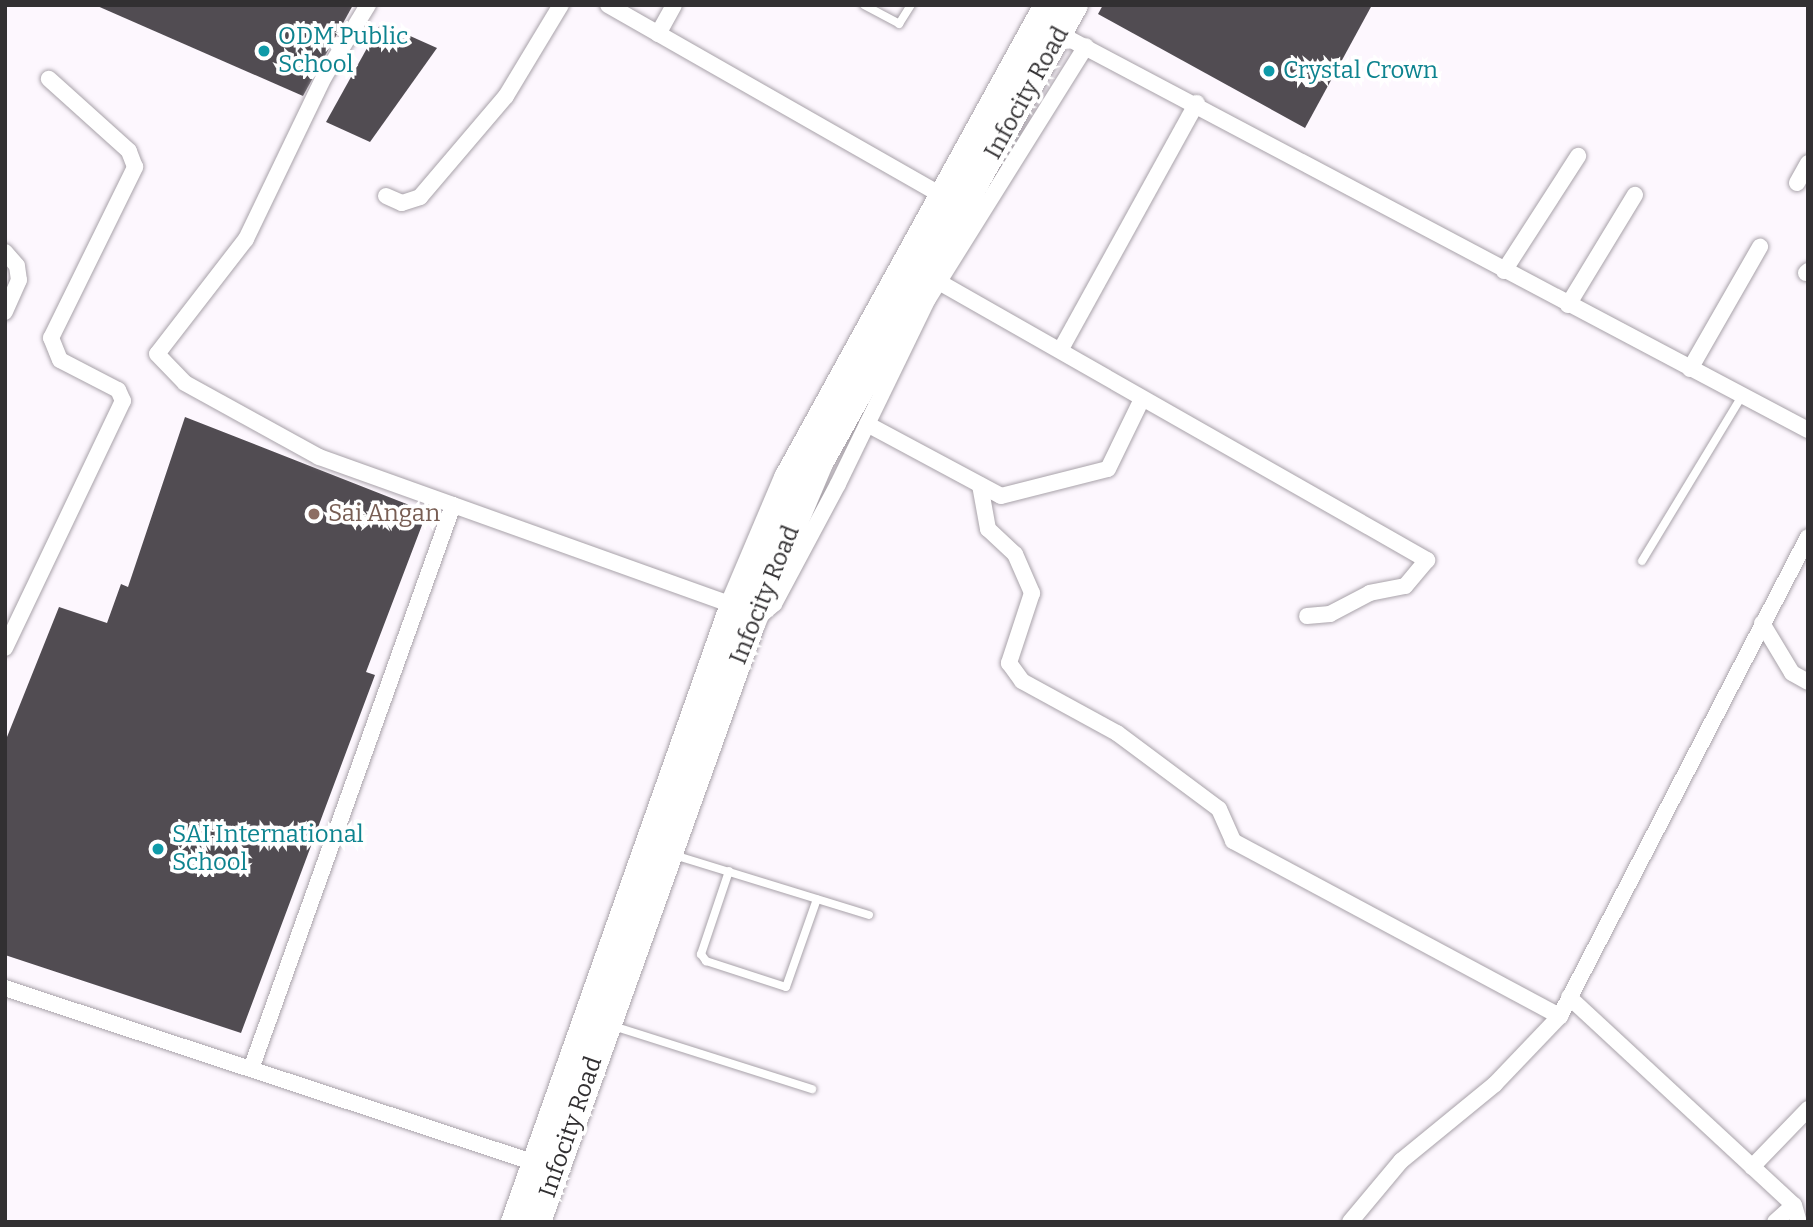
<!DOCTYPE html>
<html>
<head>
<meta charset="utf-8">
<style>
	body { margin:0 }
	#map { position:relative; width:1813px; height:1227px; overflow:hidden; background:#fdf7fe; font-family:Bitter,serif }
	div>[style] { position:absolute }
	.building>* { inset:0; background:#514c52 }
	.roads { filter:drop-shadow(0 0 2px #a8a2a9) drop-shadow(0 0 2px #a8a2a9) }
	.lane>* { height:8px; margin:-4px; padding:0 4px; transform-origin:4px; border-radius:4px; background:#fff }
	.street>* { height:16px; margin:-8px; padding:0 8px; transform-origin:8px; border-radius:8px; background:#fff }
	.primary>* { height:26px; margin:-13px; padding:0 13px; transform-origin:13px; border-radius:13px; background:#fff }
	.dots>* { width:19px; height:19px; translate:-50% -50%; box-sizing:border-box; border:4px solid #fff; border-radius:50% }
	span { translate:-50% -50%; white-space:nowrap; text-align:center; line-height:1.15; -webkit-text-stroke:7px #fff; paint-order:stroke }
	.culture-label { font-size:24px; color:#0d838f }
	.left { translate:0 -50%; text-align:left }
	.street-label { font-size:24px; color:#323032 }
	.education-label { font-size:24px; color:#785e54 }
	.frame { position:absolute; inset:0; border:7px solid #323032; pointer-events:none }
</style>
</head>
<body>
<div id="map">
	<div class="building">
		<i style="clip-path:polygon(95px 5px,353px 5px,303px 96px)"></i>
		<i style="clip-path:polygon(1103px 5px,1372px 5px,1305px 128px,1098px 14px)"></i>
		<i style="clip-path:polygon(381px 23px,437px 48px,370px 142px,326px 122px)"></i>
		<i style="clip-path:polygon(185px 417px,427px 512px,366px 672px,375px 675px,241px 1033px,5px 955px,5px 742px,59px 607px,107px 623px,121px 584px,128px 587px)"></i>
	</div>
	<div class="roads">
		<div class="lane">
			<i style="left:864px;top:5px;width:40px;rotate:28deg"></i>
			<i style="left:899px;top:24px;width:22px;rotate:-58deg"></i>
			<i style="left:1642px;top:561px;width:193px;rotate:-58.8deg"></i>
			<i style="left:674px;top:855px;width:204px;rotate:17.1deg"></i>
			<i style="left:729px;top:871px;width:88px;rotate:108.6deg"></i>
			<i style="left:701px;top:954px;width:9px;rotate:54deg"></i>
			<i style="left:706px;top:961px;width:84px;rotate:18deg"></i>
			<i style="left:786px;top:987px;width:93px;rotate:-70.6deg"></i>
			<i style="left:613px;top:1026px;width:209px;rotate:17.6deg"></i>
		</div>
		<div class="street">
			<i style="left:368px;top:5px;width:84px;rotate:121.4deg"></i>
			<i style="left:324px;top:77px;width:180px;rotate:115.7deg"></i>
			<i style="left:246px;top:239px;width:145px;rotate:127.7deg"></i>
			<i style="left:157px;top:354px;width:40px;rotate:46deg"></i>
			<i style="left:185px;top:383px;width:153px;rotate:28.9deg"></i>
			<i style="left:319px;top:457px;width:440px;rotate:19.7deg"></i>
			<i style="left:608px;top:5px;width:388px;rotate:29.7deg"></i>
			<i style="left:658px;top:34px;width:33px;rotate:-61deg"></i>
			<i style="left:1060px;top:34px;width:846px;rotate:27.9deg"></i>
			<i style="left:1797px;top:183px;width:23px;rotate:-61deg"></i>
			<i style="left:386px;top:196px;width:17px;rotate:24deg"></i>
			<i style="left:402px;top:203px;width:19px;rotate:-18deg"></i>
			<i style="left:420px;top:197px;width:133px;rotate:-49.6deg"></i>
			<i style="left:506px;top:96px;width:106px;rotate:-58.9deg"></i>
			<i style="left:5px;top:252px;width:18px;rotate:49deg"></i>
			<i style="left:17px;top:266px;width:14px;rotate:82deg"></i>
			<i style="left:19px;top:280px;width:35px;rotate:114deg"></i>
			<i style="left:1504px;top:271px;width:137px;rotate:-57.2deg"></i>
			<i style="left:1806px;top:273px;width:3px;rotate:-45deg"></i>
			<i style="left:939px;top:282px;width:562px;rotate:29.67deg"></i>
			<i style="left:1427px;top:560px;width:34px;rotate:130deg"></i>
			<i style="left:1405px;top:586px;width:36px;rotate:169deg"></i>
			<i style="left:1370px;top:593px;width:45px;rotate:152.3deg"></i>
			<i style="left:1330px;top:614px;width:23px;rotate:175deg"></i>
			<i style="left:1568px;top:305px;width:129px;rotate:-58.7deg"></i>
			<i style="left:1061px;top:349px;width:281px;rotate:-61.1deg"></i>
			<i style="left:1690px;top:369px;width:141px;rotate:-60.2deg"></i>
			<i style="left:867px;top:424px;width:152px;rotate:28.2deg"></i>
			<i style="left:1001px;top:496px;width:110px;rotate:-14.2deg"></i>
			<i style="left:1108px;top:469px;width:78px;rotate:-64.1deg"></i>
			<i style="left:980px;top:485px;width:45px;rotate:79.7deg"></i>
			<i style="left:988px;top:529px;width:37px;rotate:43deg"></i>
			<i style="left:1015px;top:554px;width:43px;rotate:66.4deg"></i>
			<i style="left:1032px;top:593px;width:74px;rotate:108.2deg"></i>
			<i style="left:1009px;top:663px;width:22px;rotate:54deg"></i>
			<i style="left:1022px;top:681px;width:108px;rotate:28.7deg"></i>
			<i style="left:1117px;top:733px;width:127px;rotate:36.7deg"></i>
			<i style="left:1219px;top:809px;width:35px;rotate:66deg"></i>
			<i style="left:1233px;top:841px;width:371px;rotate:28.2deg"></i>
			<i style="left:762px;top:614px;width:16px;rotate:-40deg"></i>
			<i style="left:774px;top:604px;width:136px;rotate:-61.9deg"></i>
			<i style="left:838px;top:484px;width:206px;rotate:-64.1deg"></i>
			<i style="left:928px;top:299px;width:298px;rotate:-58deg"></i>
			<i style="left:1762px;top:623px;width:58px;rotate:59deg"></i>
			<i style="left:1792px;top:673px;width:18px;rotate:29deg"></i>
			<i style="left:5px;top:648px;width:274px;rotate:-64.5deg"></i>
			<i style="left:123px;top:401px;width:12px;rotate:-114deg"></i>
			<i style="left:118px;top:390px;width:65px;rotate:-152.7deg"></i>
			<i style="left:60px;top:360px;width:24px;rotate:-112deg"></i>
			<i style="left:51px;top:338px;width:191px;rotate:-63.8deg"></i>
			<i style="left:135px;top:167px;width:17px;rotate:-111deg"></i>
			<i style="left:129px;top:151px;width:108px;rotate:-138deg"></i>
			<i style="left:5px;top:988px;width:558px;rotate:18.27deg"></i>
			<i style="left:1569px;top:997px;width:306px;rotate:42.8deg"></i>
			<i style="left:1794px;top:1205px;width:18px;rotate:74deg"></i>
			<i style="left:251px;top:1069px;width:599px;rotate:-70.29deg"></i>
			<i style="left:1752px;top:1167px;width:81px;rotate:-46deg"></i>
			<i style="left:1350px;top:1222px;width:80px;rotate:-50.1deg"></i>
			<i style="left:1401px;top:1161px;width:122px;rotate:-39.3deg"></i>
			<i style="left:1495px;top:1084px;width:94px;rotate:-46.3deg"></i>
			<i style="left:1560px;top:1016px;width:539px;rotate:-62.63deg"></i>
			<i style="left:1775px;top:1222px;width:25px;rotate:-42deg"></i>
		</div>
		<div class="primary">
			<i style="left:514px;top:1222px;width:655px;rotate:-70.46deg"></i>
			<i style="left:733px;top:605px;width:138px;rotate:-67deg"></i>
			<i style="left:787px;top:478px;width:540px;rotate:-61.2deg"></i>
			<i style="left:538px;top:1222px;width:635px;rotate:-70.31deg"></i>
			<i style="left:752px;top:624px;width:175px;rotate:-67.1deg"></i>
			<i style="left:820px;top:463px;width:524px;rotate:-60.89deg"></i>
		</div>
	</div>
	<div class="dots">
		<i style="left:264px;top:51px;background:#0f9aa8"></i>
		<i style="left:1269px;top:71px;background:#0f9aa8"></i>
		<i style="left:314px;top:514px;background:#8d6e63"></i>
		<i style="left:158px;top:849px;background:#0f9aa8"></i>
	</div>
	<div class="culture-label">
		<span class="left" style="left:278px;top:51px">ODM Public<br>School</span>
		<span class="left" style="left:1283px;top:71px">Crystal Crown</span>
		<span class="left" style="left:172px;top:849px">SAI International<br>School</span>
	</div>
	<div class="street-label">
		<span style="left:1027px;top:93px;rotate:-61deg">Infocity Road</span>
		<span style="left:765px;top:595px;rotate:-68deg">Infocity Road</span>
		<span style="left:571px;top:1127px;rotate:-71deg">Infocity Road</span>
	</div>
	<div class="education-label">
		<span class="left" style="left:328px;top:514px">Sai Angan</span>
	</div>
	<div class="frame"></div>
</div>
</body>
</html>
